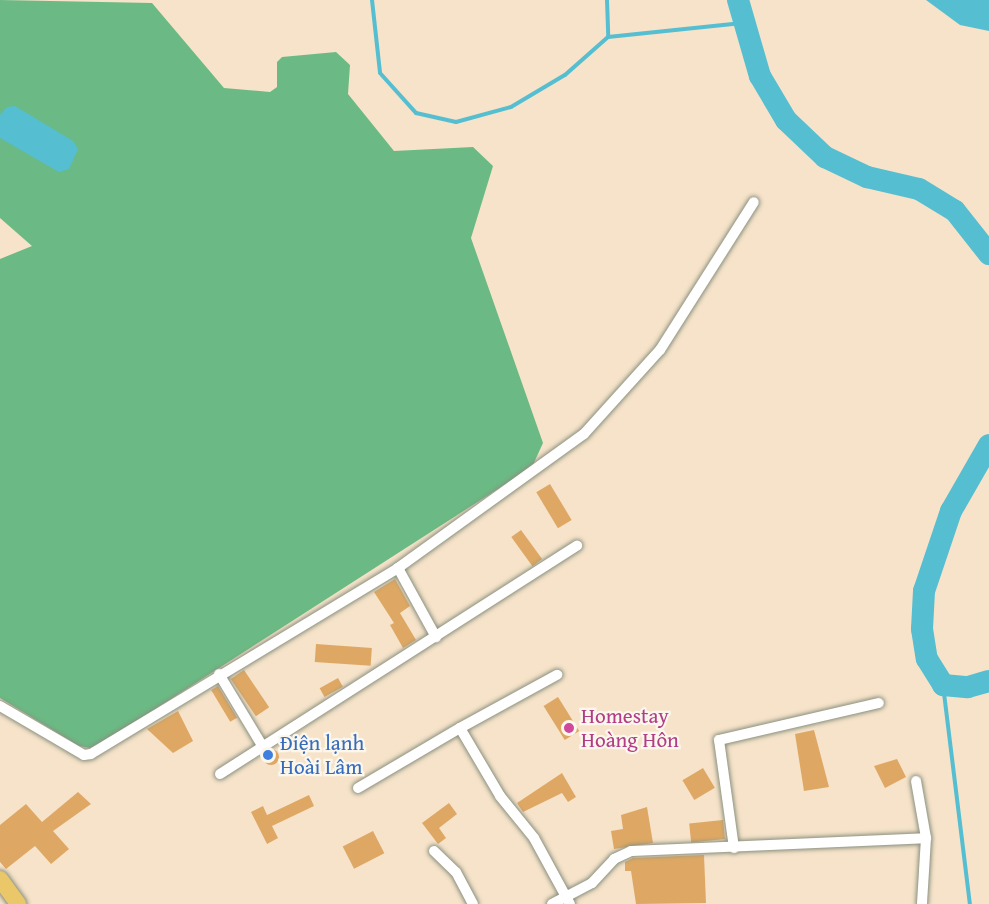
<!DOCTYPE html>
<html>
<head>
<meta charset="utf-8">
<style>
	body { margin:0 }
	#map { position:relative; width:989px; height:904px; overflow:hidden; background:#f6e3ca; font-family:"Gentium Book Plus",serif }
	div>[style] { position:absolute }
	.forest>* { inset:0; background:#6bba85 }
	.water>* { inset:0; background:#55bed1 }
	.stream>* { height:4px; margin:-2px; padding:0 2px; transform-origin:2px; border-radius:2px; background:#55bed1 }
	.river>* { height:22px; margin:-11px; padding:0 11px; transform-origin:11px; border-radius:11px; background:#55bed1 }
	.building>* { inset:0; background:#dea864; transform-origin:0 0 }
	.round { border-radius:50% }
	.roads { filter:drop-shadow(0 0 2px #8a907f) drop-shadow(0 0 2px #8a907f) }
	.minor>* { height:10px; margin:-5px; padding:0 5px; transform-origin:5px; border-radius:5px; background:#fff }
	.primary>* { height:16px; margin:-8px; padding:0 8px; transform-origin:8px; border-radius:8px; background:#eac769 }
	.dots>* { width:16px; height:16px; translate:-50% -50%; box-sizing:border-box; border:3px solid #fbf7ec; border-radius:50% }
	span { translate:-50% -50%; white-space:nowrap; text-align:center; line-height:1.15; -webkit-text-stroke:4.5px #fbf7ec; paint-order:stroke }
	.hotel-label { font-size:21px; color:#b23c85 }
	.left { translate:0 -50%; text-align:left }
	.shop-label { font-size:21px; color:#366cbe }
</style>
</head>
<body>
<div id="map">
	<div class="forest">
		<i style="clip-path:polygon(0 0,152px 3px,224px 88px,270px 92px,277px 87px,277px 62px,282px 57px,336px 52px,350px 65px,348px 94px,394px 151px,473px 147px,493px 166px,471px 238px,543px 443px,532px 467px,104px 742px,90px 748px,79px 746px,0 698px,0 259px,32px 246px,0 218px)"></i>
	</div>
	<div class="water">
		<i style="clip-path:polygon(926px 0,989px 0,989px 31px,960px 25px)"></i>
		<i style="clip-path:polygon(15px 106px,73px 141px,78px 149px,69px 169px,59px 172px,0 138px,0 115px,7px 107px)"></i>
	</div>
	<div class="stream">
		<i style="left:372px;top:0;width:73px;rotate:83.7deg"></i>
		<i style="left:380px;top:73px;width:54px;rotate:48deg"></i>
		<i style="left:416px;top:113px;width:41px;rotate:12.7deg"></i>
		<i style="left:456px;top:122px;width:57px;rotate:-15.3deg"></i>
		<i style="left:511px;top:107px;width:63px;rotate:-30.7deg"></i>
		<i style="left:565px;top:75px;width:57px;rotate:-41.5deg"></i>
		<i style="left:608px;top:37px;width:135px;rotate:-6deg"></i>
		<i style="left:607px;top:0;width:37px;rotate:88deg"></i>
		<i style="left:943px;top:685px;width:221px;rotate:83deg"></i>
	</div>
	<div class="river">
		<i style="left:738px;top:0;width:79px;rotate:73.9deg"></i>
		<i style="left:760px;top:76px;width:51px;rotate:59.4deg"></i>
		<i style="left:786px;top:120px;width:54px;rotate:43.5deg"></i>
		<i style="left:825px;top:157px;width:47px;rotate:25.5deg"></i>
		<i style="left:867px;top:177px;width:53px;rotate:13deg"></i>
		<i style="left:919px;top:189px;width:42px;rotate:31.4deg"></i>
		<i style="left:955px;top:211px;width:55px;rotate:51.7deg"></i>
		<i style="left:989px;top:445px;width:76px;rotate:119.9deg"></i>
		<i style="left:951px;top:511px;width:84px;rotate:108.6deg"></i>
		<i style="left:924px;top:591px;width:38px;rotate:93deg"></i>
		<i style="left:922px;top:629px;width:30px;rotate:81deg"></i>
		<i style="left:927px;top:659px;width:31px;rotate:58deg"></i>
		<i style="left:943px;top:685px;width:25px;rotate:5deg"></i>
		<i style="left:968px;top:687px;width:22px;rotate:-16deg"></i>
	</div>
	<div class="building">
		<i style="left:550px;top:484px;width:42px;height:16px;rotate:59deg"></i>
		<i style="left:521px;top:530px;width:36px;height:12px;rotate:54deg"></i>
		<i style="clip-path:polygon(395px 579px,410px 606px,400px 613px,416px 640px,403px 648px,390px 625px,394px 623px,374px 592px)"></i>
		<i style="left:316px;top:644px;width:56px;height:18px;rotate:4deg"></i>
		<i style="left:244px;top:670px;width:45px;height:16px;rotate:56deg"></i>
		<i style="left:338px;top:678px;width:10px;height:21px;rotate:61deg"></i>
		<i style="left:218px;top:686px;width:37px;height:8px;rotate:59deg"></i>
		<i style="left:558px;top:697px;width:40px;height:17px;rotate:58deg"></i>
		<i style="clip-path:polygon(178px 711px,193px 741px,173px 753px,147px 729px)"></i>
		<i style="clip-path:polygon(814px 730px,829px 787px,804px 791px,795px 734px)"></i>
		<i class="round" style="left:263px;top:749px;width:16px;height:16px"></i>
		<i style="clip-path:polygon(897px 759px,906px 777px,885px 788px,874px 766px)"></i>
		<i style="left:703px;top:768px;width:23px;height:24px;rotate:59deg"></i>
		<i style="clip-path:polygon(562px 773px,576px 797px,568px 802px,562px 793px,523px 812px,517px 803px)"></i>
		<i style="clip-path:polygon(78px 792px,91px 804px,53px 831px,69px 849px,51px 864px,35px 846px,6px 869px,0 862px,0 825px,26px 804px,42px 822px)"></i>
		<i style="clip-path:polygon(309px 795px,314px 806px,272px 826px,278px 838px,267px 844px,251px 812px,263px 806px,267px 815px)"></i>
		<i style="clip-path:polygon(449px 803px,457px 814px,439px 828px,446px 838px,438px 844px,422px 823px)"></i>
		<i style="clip-path:polygon(647px 807px,653px 843px,614px 849px,611px 831px,623px 829px,621px 815px)"></i>
		<i style="left:723px;top:820px;width:19px;height:34px;rotate:84deg"></i>
		<i style="left:373px;top:831px;width:25px;height:34px;rotate:63deg"></i>
		<i style="clip-path:polygon(704px 855px,706px 903px,636px 904px,631px 871px,625px 871px,625px 862px,633px 858px)"></i>
	</div>
	<div class="roads">
		<div class="minor">
			<i style="left:398px;top:568px;width:79px;rotate:61.2deg"></i>
			<i style="left:219px;top:674px;width:85px;rotate:58.9deg"></i>
			<i style="left:0;top:706px;width:97px;rotate:30.3deg"></i>
			<i style="left:84px;top:755px;width:7px;rotate:-8deg"></i>
			<i style="left:91px;top:754px;width:359px;rotate:-31.2deg"></i>
			<i style="left:398px;top:568px;width:229px;rotate:-35.8deg"></i>
			<i style="left:584px;top:434px;width:113px;rotate:-47.9deg"></i>
			<i style="left:660px;top:350px;width:175px;rotate:-57.6deg"></i>
			<i style="left:460px;top:728px;width:111px;rotate:-28.7deg"></i>
			<i style="left:220px;top:774px;width:424px;rotate:-32.6deg"></i>
			<i style="left:916px;top:781px;width:58px;rotate:80deg"></i>
			<i style="left:358px;top:788px;width:118px;rotate:-30.5deg"></i>
			<i style="left:460px;top:728px;width:79px;rotate:59.5deg"></i>
			<i style="left:500px;top:796px;width:54px;rotate:51deg"></i>
			<i style="left:534px;top:838px;width:75px;rotate:61.4deg"></i>
			<i style="left:734px;top:848px;width:109px;rotate:-97.9deg"></i>
			<i style="left:719px;top:740px;width:164px;rotate:-13deg"></i>
			<i style="left:434px;top:851px;width:30px;rotate:44deg"></i>
			<i style="left:456px;top:872px;width:36px;rotate:62deg"></i>
			<i style="left:552px;top:904px;width:45px;rotate:-27.7deg"></i>
			<i style="left:592px;top:883px;width:33px;rotate:-47deg"></i>
			<i style="left:614px;top:859px;width:19px;rotate:-25deg"></i>
			<i style="left:631px;top:851px;width:295px;rotate:-2.5deg"></i>
			<i style="left:926px;top:838px;width:66px;rotate:93.5deg"></i>
		</div>
		<div class="primary">
			<i style="left:0;top:879px;width:31px;rotate:54deg"></i>
		</div>
	</div>
	<div class="dots">
		<i style="left:569px;top:728px;background:#d1479c"></i>
		<i style="left:268px;top:755px;background:#3f7fe0"></i>
	</div>
	<div class="hotel-label">
		<span class="left" style="left:581px;top:728px">Homestay<br>Hoàng Hôn</span>
	</div>
	<div class="shop-label">
		<span class="left" style="left:280px;top:755px">Điện lạnh<br>Hoài Lâm</span>
	</div>
</div>
</body>
</html>
